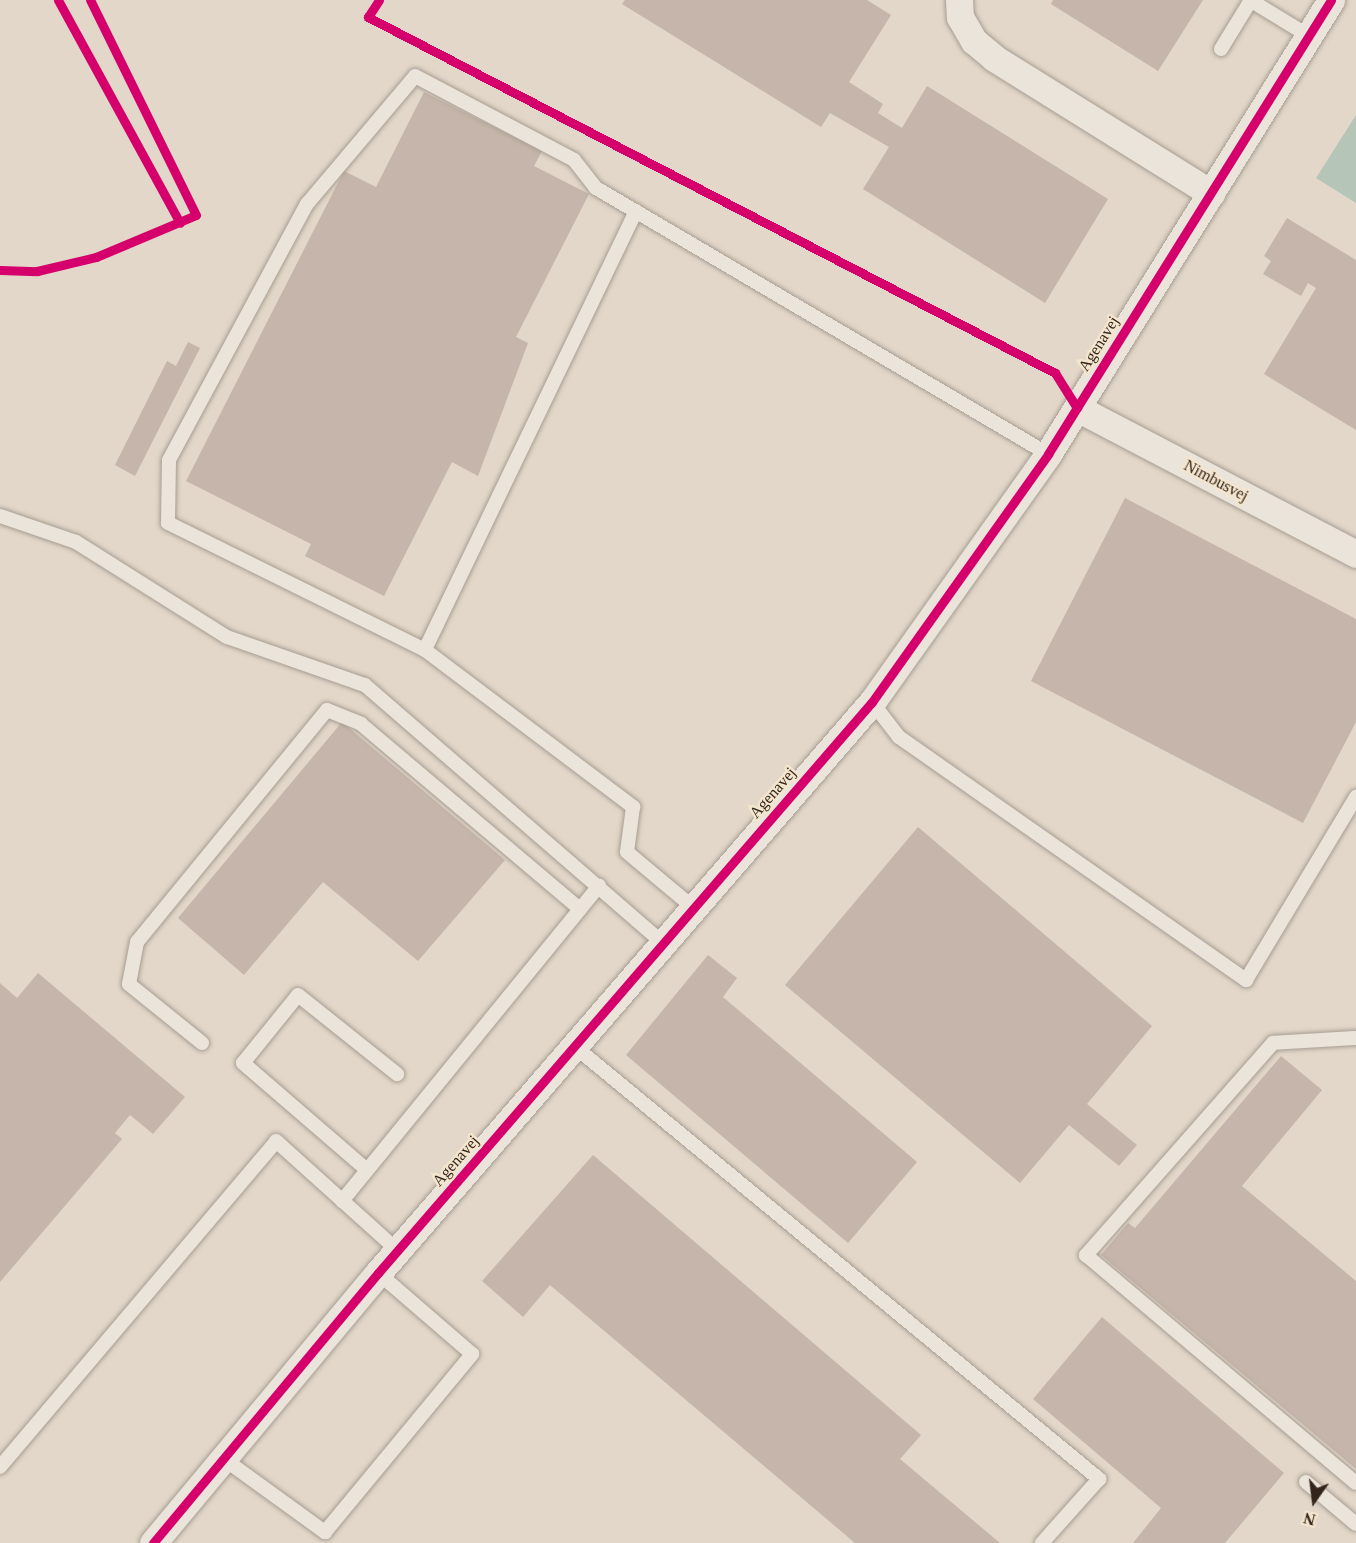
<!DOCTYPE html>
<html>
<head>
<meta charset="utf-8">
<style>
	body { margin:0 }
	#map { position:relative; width:1356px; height:1543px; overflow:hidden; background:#e2d7c8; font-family:"Times New Roman",serif }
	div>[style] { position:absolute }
	.water>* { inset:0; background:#b5c6b9 }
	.building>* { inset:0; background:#c5b5aa }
	.roads { filter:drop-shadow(0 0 2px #a79d92) drop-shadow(0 0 2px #a79d92) }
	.lane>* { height:14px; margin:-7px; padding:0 7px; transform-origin:7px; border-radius:7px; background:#eae4db }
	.street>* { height:27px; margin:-13.5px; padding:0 13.5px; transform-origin:13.5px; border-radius:13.5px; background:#eae4db }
	.cycleway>* { height:9px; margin:-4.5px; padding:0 4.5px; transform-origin:4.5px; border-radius:4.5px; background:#d6006c }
	span { translate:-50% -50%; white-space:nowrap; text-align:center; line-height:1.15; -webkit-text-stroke:5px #f4e5ce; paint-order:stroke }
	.street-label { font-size:16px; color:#34251c }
	.north { position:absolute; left:1284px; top:1471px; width:60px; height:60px; -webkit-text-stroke:4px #f4e5ce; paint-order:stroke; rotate:194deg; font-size:16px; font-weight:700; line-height:24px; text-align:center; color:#34251c }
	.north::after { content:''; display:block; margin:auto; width:21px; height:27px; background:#34251c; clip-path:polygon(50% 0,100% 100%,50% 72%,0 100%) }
</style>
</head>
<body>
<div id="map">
	<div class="water">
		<i style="clip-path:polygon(1356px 115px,1356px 203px,1316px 178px)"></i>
	</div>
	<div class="building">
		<i style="clip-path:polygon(625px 0,867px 0,891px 15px,849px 82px,883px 104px,878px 113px,902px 128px,927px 86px,1108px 199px,1045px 303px,863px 189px,889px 147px,830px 113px,821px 127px,622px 4px)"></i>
		<i style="clip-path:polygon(1053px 0,1203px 0,1158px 71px,1051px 4px)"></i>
		<i style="clip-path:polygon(424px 92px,542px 151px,534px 166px,589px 194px,516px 337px,528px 343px,478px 476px,452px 462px,384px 596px,305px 556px,311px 544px,186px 481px,344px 171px,376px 187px)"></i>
		<i style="clip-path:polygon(1287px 218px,1356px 260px,1356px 430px,1264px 374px,1316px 288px,1308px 283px,1301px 296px,1263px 274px,1271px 261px,1264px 256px)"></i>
		<i style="clip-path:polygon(188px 342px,200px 348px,135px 476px,115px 465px,167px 361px,176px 366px)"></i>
		<i style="clip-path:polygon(1125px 498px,1356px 619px,1356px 722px,1303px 823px,1031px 681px)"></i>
		<i style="clip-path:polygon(342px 722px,505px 860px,418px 961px,323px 882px,244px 975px,178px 918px)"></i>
		<i style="clip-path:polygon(918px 827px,1152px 1026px,1087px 1104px,1137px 1145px,1119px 1166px,1069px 1125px,1020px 1183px,785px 985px)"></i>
		<i style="clip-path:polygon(708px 955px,737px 978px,723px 997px,917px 1162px,848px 1243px,626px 1055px)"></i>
		<i style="clip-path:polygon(38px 973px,185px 1097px,153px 1134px,130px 1115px,115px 1133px,122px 1139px,0 1282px,0 983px,17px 998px)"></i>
		<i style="clip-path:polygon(1281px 1056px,1322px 1090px,1242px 1186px,1356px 1281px,1356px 1469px,1101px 1255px,1128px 1223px,1135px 1228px)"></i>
		<i style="clip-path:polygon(593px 1155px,921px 1435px,900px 1459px,1000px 1543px,855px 1543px,550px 1285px,523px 1317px,482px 1281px)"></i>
		<i style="clip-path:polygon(1102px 1317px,1284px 1473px,1225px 1543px,1133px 1543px,1161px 1508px,1033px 1399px)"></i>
	</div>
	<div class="roads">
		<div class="lane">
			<i style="left:1250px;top:0;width:69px;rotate:31.4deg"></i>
			<i style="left:1221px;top:49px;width:57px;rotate:-58.5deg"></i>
			<i style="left:636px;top:211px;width:487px;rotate:115.7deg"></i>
			<i style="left:425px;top:650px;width:261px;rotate:37deg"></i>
			<i style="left:633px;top:807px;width:45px;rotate:97.6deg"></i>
			<i style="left:627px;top:852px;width:87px;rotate:39.9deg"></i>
			<i style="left:0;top:516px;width:80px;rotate:18.9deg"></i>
			<i style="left:76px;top:542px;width:178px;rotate:32.2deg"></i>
			<i style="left:227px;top:637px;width:146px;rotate:19.2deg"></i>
			<i style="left:365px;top:685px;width:394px;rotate:40.9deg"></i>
			<i style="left:425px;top:650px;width:287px;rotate:-153.7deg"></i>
			<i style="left:168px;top:523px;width:63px;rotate:-89.1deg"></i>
			<i style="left:169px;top:460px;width:291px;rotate:-61.7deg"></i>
			<i style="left:307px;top:204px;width:167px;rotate:-49.8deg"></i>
			<i style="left:415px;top:76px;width:180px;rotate:27.8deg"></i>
			<i style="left:574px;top:160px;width:36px;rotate:52deg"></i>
			<i style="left:596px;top:188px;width:524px;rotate:30.48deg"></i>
			<i style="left:872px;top:702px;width:44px;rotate:52.4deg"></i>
			<i style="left:899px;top:737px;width:424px;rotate:35deg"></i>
			<i style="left:1246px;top:980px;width:214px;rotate:-59deg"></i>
			<i style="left:1356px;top:1038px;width:83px;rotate:176.6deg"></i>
			<i style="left:1273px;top:1043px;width:283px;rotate:131.4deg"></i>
			<i style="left:1086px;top:1255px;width:353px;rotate:40.2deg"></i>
			<i style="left:202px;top:1043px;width:94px;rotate:-141.1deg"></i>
			<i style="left:129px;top:984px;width:43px;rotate:-79.2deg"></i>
			<i style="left:137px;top:942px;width:300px;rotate:-50.7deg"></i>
			<i style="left:327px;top:710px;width:37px;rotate:22deg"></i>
			<i style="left:361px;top:724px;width:287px;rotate:40.2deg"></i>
			<i style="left:574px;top:1046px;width:681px;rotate:39.51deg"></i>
			<i style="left:1099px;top:1479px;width:86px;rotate:131.7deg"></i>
			<i style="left:367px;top:1170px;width:164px;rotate:-139.2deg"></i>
			<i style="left:243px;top:1063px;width:87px;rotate:-51deg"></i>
			<i style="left:298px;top:995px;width:127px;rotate:38.6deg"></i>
			<i style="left:342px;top:1201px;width:407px;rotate:-50.8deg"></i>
			<i style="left:224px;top:1459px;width:125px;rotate:35.9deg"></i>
			<i style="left:325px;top:1532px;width:231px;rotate:-50.4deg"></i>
			<i style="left:472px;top:1354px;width:124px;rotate:-139.2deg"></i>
			<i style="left:0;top:1467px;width:427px;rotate:-49.7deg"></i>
			<i style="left:276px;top:1141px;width:164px;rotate:42deg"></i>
			<i style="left:1306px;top:1482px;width:65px;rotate:40deg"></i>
		</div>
		<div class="street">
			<i style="left:959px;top:0;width:17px;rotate:87deg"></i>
			<i style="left:960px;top:17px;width:28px;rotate:60deg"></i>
			<i style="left:974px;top:41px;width:26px;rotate:40deg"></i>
			<i style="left:994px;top:58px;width:256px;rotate:31.9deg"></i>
			<i style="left:1077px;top:408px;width:315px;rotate:27.6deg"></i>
			<i style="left:153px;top:1543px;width:351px;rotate:-50.2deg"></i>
			<i style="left:378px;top:1273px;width:755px;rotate:-49.14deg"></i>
			<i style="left:872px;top:702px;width:304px;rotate:-54.6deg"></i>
			<i style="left:1048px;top:454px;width:535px;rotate:-58.06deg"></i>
		</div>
	</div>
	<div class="cycleway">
		<i style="left:58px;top:0;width:254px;rotate:61.3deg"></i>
		<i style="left:379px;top:0;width:20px;rotate:123deg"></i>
		<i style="left:368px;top:17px;width:774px;rotate:27.39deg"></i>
		<i style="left:1055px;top:373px;width:41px;rotate:57.8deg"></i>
		<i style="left:0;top:270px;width:37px;rotate:2deg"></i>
		<i style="left:37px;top:271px;width:61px;rotate:-13.3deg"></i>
		<i style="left:96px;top:257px;width:108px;rotate:-22.8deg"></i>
		<i style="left:196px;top:215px;width:240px;rotate:-116.2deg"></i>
		<i style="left:153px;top:1543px;width:351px;rotate:-50.2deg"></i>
		<i style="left:378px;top:1273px;width:755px;rotate:-49.14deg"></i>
		<i style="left:872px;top:702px;width:304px;rotate:-54.6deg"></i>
		<i style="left:1048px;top:454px;width:535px;rotate:-58.06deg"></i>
	</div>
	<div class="street-label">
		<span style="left:1099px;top:344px;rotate:-58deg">Agenavej</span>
		<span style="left:1216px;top:481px;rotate:28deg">Nimbusvej</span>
		<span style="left:773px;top:793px;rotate:-49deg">Agenavej</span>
		<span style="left:456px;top:1161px;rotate:-49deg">Agenavej</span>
	</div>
	<div class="north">N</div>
</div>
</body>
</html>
